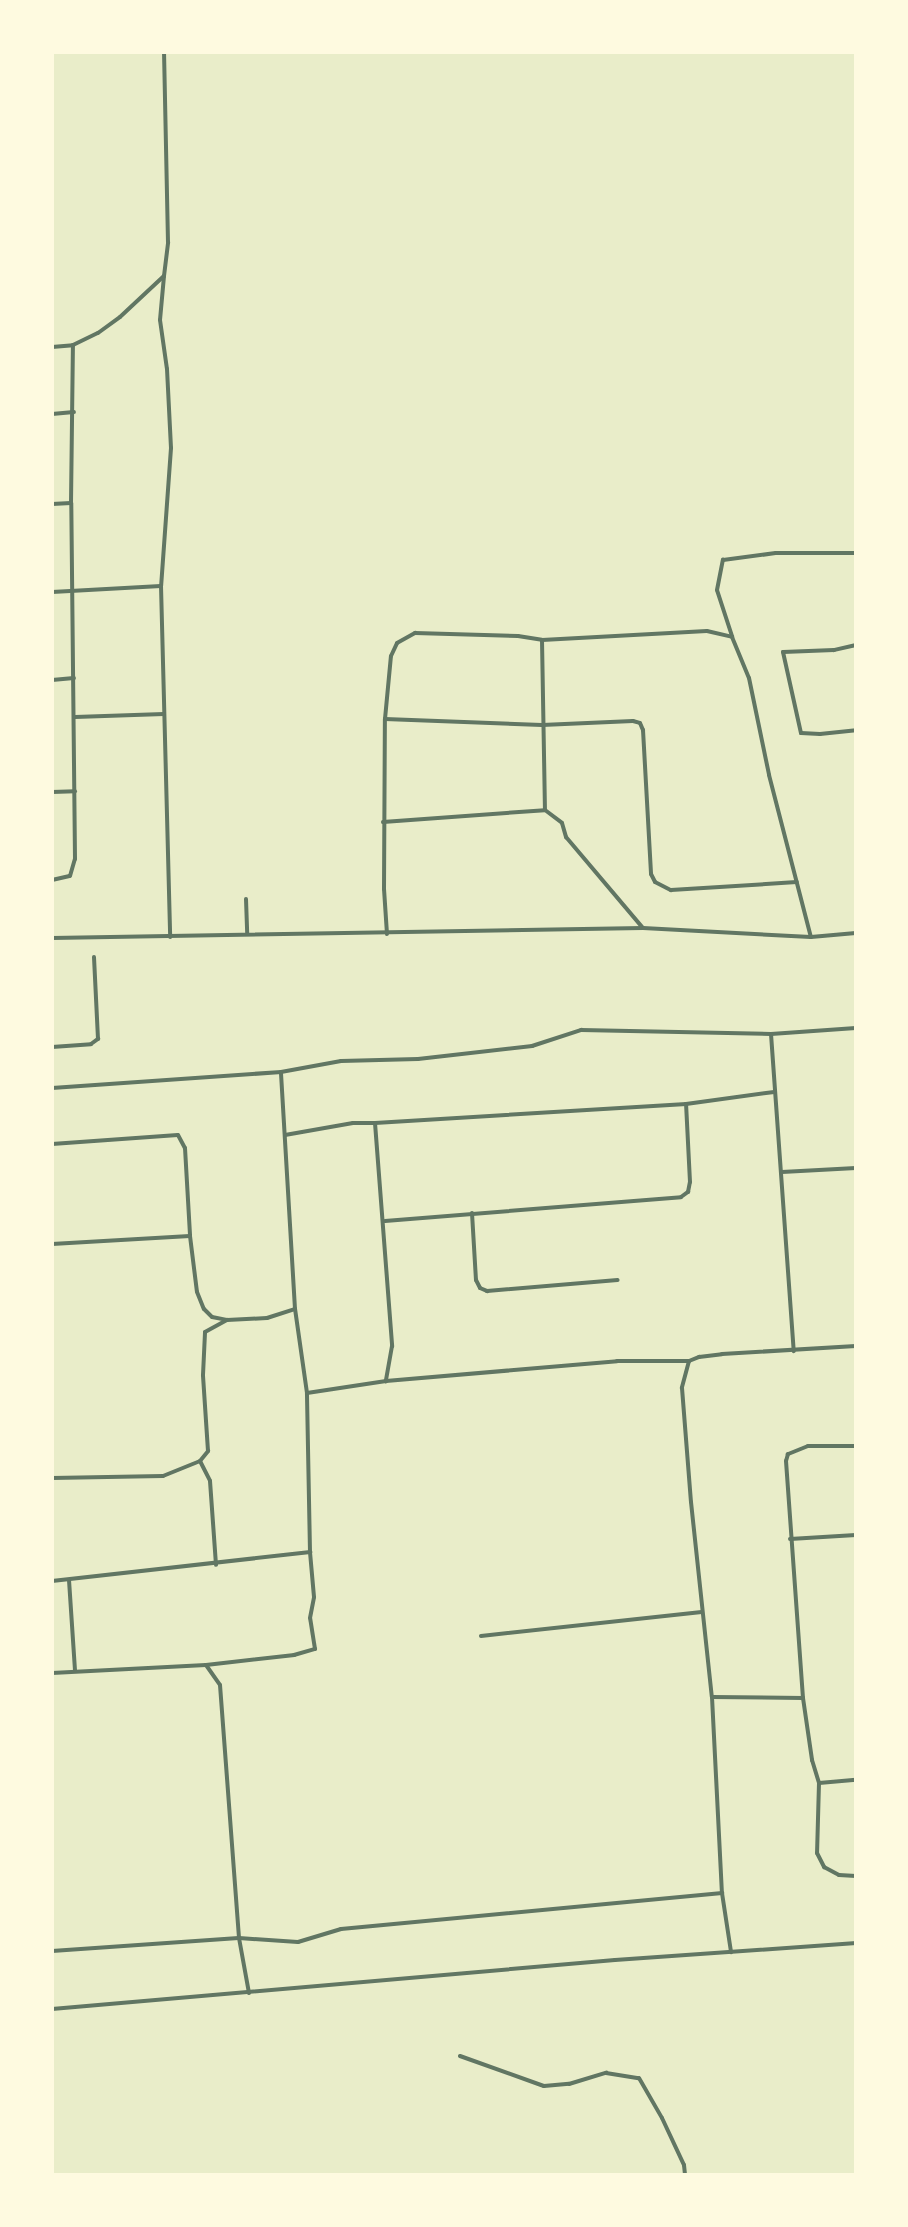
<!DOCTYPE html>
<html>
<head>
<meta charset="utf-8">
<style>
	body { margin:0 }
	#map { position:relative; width:908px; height:2227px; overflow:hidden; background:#e9edc9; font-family:"Varela Round",sans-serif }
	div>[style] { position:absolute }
	.minor>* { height:4px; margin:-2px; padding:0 2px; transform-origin:2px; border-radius:2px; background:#617663 }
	span { translate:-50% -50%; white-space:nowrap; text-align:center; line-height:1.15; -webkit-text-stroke:6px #fefae0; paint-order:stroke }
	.frame { position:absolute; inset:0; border:54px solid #fefae0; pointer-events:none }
</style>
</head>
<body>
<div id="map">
	<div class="minor">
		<i style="left:164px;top:276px;width:44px;rotate:95.2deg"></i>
		<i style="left:160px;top:320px;width:49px;rotate:81.9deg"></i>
		<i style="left:167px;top:369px;width:79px;rotate:87.1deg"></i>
		<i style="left:171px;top:448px;width:138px;rotate:94.1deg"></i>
		<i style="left:161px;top:586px;width:351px;rotate:88.5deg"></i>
		<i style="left:52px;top:347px;width:21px;rotate:-5deg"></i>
		<i style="left:73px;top:345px;width:28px;rotate:-26deg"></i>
		<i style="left:98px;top:333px;width:27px;rotate:-36deg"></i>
		<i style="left:120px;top:317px;width:60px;rotate:-43deg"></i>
		<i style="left:164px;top:276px;width:34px;rotate:-83deg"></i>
		<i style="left:168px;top:242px;width:190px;rotate:-91.2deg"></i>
		<i style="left:52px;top:414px;width:22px;rotate:-5deg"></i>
		<i style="left:52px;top:504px;width:19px;rotate:-3deg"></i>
		<i style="left:52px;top:592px;width:109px;rotate:-3.2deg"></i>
		<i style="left:732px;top:636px;width:48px;rotate:-108.1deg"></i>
		<i style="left:717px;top:590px;width:31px;rotate:-79deg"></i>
		<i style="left:723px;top:560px;width:53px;rotate:-7.5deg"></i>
		<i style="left:776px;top:553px;width:80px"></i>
		<i style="left:542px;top:640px;width:170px;rotate:89deg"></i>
		<i style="left:856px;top:645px;width:23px;rotate:167deg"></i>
		<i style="left:834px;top:650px;width:51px;rotate:177.8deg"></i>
		<i style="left:783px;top:652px;width:83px;rotate:77.5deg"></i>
		<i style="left:801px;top:733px;width:19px;rotate:3deg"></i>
		<i style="left:820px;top:734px;width:36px;rotate:-6deg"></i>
		<i style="left:52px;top:680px;width:22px;rotate:-5deg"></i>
		<i style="left:75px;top:717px;width:89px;rotate:-1.9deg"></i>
		<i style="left:385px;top:719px;width:157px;rotate:2.2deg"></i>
		<i style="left:542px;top:725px;width:91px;rotate:-2.5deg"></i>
		<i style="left:633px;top:721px;width:7px;rotate:16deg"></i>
		<i style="left:640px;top:723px;width:8px;rotate:67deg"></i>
		<i style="left:643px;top:730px;width:144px;rotate:86.8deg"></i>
		<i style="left:651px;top:874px;width:9px;rotate:63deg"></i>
		<i style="left:655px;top:882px;width:18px;rotate:27deg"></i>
		<i style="left:671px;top:890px;width:126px;rotate:-3.6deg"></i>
		<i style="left:52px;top:792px;width:23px;rotate:-2deg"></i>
		<i style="left:383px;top:822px;width:162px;rotate:-4.2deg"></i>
		<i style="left:545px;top:810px;width:21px;rotate:37deg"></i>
		<i style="left:562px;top:823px;width:15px;rotate:74deg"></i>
		<i style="left:566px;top:837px;width:119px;rotate:49.8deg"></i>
		<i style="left:52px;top:880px;width:18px;rotate:-13deg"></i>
		<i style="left:70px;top:876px;width:18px;rotate:-74deg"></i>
		<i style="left:75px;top:859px;width:356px;rotate:-90.6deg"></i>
		<i style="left:71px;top:503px;width:158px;rotate:-89.3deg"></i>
		<i style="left:246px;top:899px;width:35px;rotate:88deg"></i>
		<i style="left:387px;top:934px;width:45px;rotate:-93.8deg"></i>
		<i style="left:384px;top:889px;width:170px;rotate:-89.7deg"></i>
		<i style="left:385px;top:719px;width:63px;rotate:-84.6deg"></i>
		<i style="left:391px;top:656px;width:14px;rotate:-65deg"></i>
		<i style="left:397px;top:643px;width:21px;rotate:-29deg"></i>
		<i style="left:415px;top:633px;width:103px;rotate:1.7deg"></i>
		<i style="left:518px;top:636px;width:24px;rotate:9deg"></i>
		<i style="left:542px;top:640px;width:165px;rotate:-3.1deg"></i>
		<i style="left:707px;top:631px;width:26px;rotate:13deg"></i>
		<i style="left:732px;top:637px;width:44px;rotate:67.5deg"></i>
		<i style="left:749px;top:678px;width:99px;rotate:78.3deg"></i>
		<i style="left:769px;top:775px;width:167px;rotate:75.5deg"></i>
		<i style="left:52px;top:938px;width:591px;rotate:-0.97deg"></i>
		<i style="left:643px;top:928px;width:168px;rotate:3.1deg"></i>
		<i style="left:811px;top:937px;width:45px;rotate:-5.1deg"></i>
		<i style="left:771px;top:1034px;width:318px;rotate:85.9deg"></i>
		<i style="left:52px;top:1047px;width:39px;rotate:-4deg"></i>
		<i style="left:91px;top:1044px;width:9px;rotate:-36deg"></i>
		<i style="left:98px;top:1039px;width:82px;rotate:-92.8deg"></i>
		<i style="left:52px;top:1088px;width:230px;rotate:-4deg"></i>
		<i style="left:281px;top:1072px;width:61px;rotate:-10.4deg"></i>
		<i style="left:341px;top:1061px;width:77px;rotate:-1.5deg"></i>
		<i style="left:418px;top:1059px;width:115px;rotate:-6.5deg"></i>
		<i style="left:532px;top:1046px;width:52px;rotate:-18.1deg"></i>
		<i style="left:581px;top:1030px;width:190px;rotate:1.2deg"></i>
		<i style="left:771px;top:1034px;width:85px;rotate:-4deg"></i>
		<i style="left:375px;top:1123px;width:312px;rotate:-3.5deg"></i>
		<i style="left:686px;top:1104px;width:89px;rotate:-7.8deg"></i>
		<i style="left:285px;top:1135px;width:69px;rotate:-10deg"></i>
		<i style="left:353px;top:1123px;width:22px"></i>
		<i style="left:375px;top:1123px;width:224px;rotate:85.6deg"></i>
		<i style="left:392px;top:1346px;width:36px;rotate:100deg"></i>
		<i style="left:52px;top:1144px;width:126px;rotate:-4.1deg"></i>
		<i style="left:178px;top:1135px;width:15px;rotate:62deg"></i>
		<i style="left:185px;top:1148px;width:88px;rotate:86.7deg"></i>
		<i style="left:190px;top:1236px;width:56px;rotate:82.9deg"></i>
		<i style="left:197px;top:1292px;width:18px;rotate:68deg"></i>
		<i style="left:204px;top:1309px;width:11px;rotate:45deg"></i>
		<i style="left:212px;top:1317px;width:15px;rotate:11deg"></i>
		<i style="left:227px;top:1320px;width:40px;rotate:-2.9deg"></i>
		<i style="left:267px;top:1318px;width:29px;rotate:-18deg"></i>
		<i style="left:782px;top:1172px;width:74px;rotate:-3.1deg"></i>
		<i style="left:472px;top:1213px;width:67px;rotate:86.6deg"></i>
		<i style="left:476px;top:1280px;width:9px;rotate:63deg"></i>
		<i style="left:480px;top:1288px;width:8px;rotate:23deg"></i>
		<i style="left:487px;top:1291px;width:131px;rotate:-4.8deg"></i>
		<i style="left:385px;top:1221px;width:297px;rotate:-4.6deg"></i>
		<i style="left:681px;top:1197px;width:9px;rotate:-36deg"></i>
		<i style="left:688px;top:1192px;width:10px;rotate:-79deg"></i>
		<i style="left:690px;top:1182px;width:78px;rotate:-92.9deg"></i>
		<i style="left:52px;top:1244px;width:138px;rotate:-3.3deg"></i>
		<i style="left:689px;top:1361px;width:28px;rotate:105deg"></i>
		<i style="left:682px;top:1388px;width:114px;rotate:85.5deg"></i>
		<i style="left:691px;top:1502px;width:196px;rotate:83.9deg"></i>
		<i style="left:712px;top:1697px;width:196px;rotate:87.1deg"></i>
		<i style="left:307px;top:1393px;width:80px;rotate:-8.6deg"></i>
		<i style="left:386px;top:1381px;width:232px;rotate:-4.9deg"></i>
		<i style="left:617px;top:1361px;width:72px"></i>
		<i style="left:689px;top:1361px;width:11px;rotate:-22deg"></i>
		<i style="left:699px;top:1357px;width:23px;rotate:-7deg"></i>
		<i style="left:722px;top:1354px;width:134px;rotate:-3.4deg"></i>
		<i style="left:856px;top:1446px;width:48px;rotate:180deg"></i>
		<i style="left:808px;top:1446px;width:22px;rotate:158deg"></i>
		<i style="left:788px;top:1454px;width:7px;rotate:106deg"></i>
		<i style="left:786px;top:1461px;width:238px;rotate:85.9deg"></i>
		<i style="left:803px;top:1698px;width:63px;rotate:81.7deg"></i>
		<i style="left:812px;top:1760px;width:24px;rotate:73deg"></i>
		<i style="left:819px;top:1783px;width:37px;rotate:-5deg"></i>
		<i style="left:200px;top:1461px;width:22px;rotate:63deg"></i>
		<i style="left:210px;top:1481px;width:84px;rotate:85.9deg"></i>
		<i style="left:52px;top:1478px;width:111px;rotate:-1deg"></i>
		<i style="left:163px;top:1476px;width:40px;rotate:-22deg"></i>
		<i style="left:200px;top:1461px;width:13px;rotate:-51deg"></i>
		<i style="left:208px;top:1451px;width:76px;rotate:-93.8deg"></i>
		<i style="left:203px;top:1375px;width:43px;rotate:-87.3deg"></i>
		<i style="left:205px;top:1332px;width:25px;rotate:-29deg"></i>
		<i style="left:790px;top:1539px;width:66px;rotate:-3.5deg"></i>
		<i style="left:69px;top:1580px;width:91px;rotate:86.2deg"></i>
		<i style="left:52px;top:1581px;width:260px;rotate:-6.4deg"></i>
		<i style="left:481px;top:1636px;width:222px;rotate:-6.2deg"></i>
		<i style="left:206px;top:1665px;width:24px;rotate:55deg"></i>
		<i style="left:220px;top:1685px;width:254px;rotate:85.7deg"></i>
		<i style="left:239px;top:1938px;width:56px;rotate:79.7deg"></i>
		<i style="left:52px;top:1673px;width:154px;rotate:-3deg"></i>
		<i style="left:206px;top:1665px;width:89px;rotate:-6.5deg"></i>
		<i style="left:294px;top:1655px;width:22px;rotate:-16deg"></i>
		<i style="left:315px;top:1649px;width:31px;rotate:-99deg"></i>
		<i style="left:310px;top:1618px;width:21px;rotate:-79deg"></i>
		<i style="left:314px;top:1597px;width:45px;rotate:-95.1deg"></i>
		<i style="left:310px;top:1552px;width:159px;rotate:-91.1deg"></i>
		<i style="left:307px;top:1393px;width:85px;rotate:-98.1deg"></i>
		<i style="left:295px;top:1309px;width:237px;rotate:-93.4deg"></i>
		<i style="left:712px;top:1697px;width:91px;rotate:0.6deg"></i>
		<i style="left:819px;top:1783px;width:70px;rotate:91.6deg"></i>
		<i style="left:817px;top:1853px;width:16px;rotate:63deg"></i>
		<i style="left:824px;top:1867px;width:17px;rotate:28deg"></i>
		<i style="left:839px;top:1875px;width:17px;rotate:3deg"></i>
		<i style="left:52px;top:1951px;width:187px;rotate:-4deg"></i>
		<i style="left:239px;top:1938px;width:59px;rotate:3.9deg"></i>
		<i style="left:298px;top:1942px;width:45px;rotate:-16.8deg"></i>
		<i style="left:341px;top:1929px;width:383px;rotate:-5.4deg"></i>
		<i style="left:722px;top:1893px;width:60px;rotate:81.3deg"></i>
		<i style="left:52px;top:2009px;width:565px;rotate:-4.97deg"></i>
		<i style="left:615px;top:1960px;width:242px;rotate:-4deg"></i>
		<i style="left:460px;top:2056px;width:89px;rotate:19.7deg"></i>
		<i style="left:544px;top:2086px;width:25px;rotate:-5deg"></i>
		<i style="left:569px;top:2084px;width:39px;rotate:-17deg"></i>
		<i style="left:606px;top:2073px;width:33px;rotate:9deg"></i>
		<i style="left:639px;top:2078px;width:46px;rotate:60.1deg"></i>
		<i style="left:662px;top:2118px;width:52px;rotate:64.9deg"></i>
		<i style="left:684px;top:2165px;width:9px;rotate:84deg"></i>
	</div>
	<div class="frame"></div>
</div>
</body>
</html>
